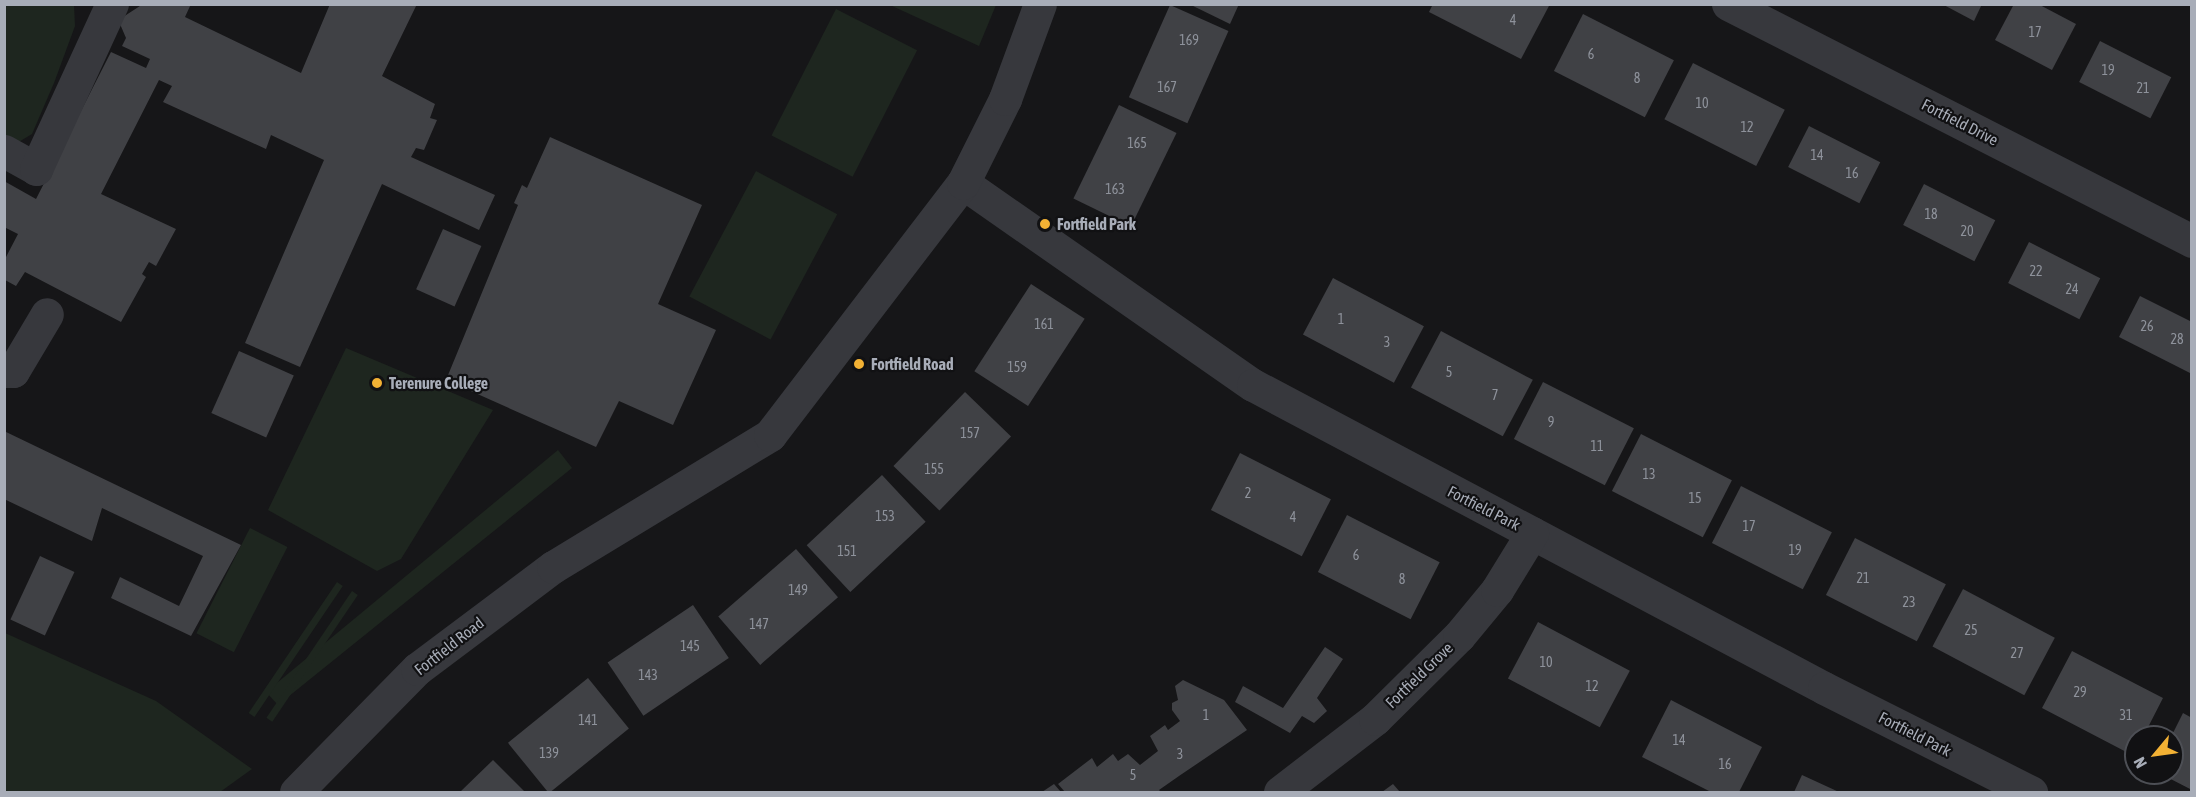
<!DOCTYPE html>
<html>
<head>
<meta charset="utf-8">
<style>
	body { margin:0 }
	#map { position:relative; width:2196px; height:797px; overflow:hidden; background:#161618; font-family:"Asap Condensed",sans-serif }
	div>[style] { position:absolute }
	.green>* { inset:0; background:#1e261f; transform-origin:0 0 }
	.building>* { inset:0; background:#404145; transform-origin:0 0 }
	.minor>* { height:33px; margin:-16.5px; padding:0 16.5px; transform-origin:16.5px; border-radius:16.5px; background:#37383d }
	.dots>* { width:16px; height:16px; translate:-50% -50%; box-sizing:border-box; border:3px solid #111113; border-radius:50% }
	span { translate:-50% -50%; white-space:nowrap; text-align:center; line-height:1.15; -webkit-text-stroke:4.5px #111113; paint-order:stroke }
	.number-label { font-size:14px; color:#8e929b }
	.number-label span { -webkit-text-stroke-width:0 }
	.street-label { font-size:16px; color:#a8adb8 }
	.poi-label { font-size:16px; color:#a8adb8; font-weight:700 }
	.left { translate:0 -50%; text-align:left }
	.frame { position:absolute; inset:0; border:6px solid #a8adb8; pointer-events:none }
	.north { position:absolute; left:2124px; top:725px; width:60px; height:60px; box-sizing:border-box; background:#111113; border:2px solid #4d4f55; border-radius:50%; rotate:241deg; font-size:16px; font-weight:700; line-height:24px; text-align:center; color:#a8adb8 }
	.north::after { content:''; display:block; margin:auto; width:21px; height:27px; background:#f2b134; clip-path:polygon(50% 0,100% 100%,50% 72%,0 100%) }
</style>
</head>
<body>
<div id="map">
	<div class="green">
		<i style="clip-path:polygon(4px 5px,74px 5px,75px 26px,54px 83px,32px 134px,17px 143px,5px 141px)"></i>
		<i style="clip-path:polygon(890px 5px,996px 5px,979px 46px)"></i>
		<i style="left:836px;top:9px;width:91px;height:142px;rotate:27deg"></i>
		<i style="left:756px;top:171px;width:92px;height:142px;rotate:28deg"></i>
		<i style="clip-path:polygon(346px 348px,493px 410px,401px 559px,377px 571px,268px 510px)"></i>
		<i style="clip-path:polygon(558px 450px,572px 468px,278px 705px,266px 692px)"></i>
		<i style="left:250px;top:528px;width:42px;height:118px;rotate:27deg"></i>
		<i style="left:337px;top:582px;width:7px;height:158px;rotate:34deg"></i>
		<i style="left:352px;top:591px;width:7px;height:153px;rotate:34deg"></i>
		<i style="clip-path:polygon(5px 633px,156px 701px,252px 769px,220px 792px,5px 792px)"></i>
	</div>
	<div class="building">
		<i style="clip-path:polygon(143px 4px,191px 4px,185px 17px,301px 73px,330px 4px,417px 4px,382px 76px,435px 104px,430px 118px,437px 120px,424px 150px,416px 148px,411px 157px,495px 195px,479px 230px,382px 184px,300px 367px,245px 343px,324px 160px,271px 135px,266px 149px,163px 102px,172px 86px,159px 80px,101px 194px,176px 229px,156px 266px,149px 262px,142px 274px,146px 277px,121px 322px,25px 272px,16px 286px,5px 280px,5px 259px,18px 234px,4px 227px,4px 181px,36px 199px,111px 52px,146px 68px,150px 59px,122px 46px,126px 38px,120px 24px,123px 17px)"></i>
		<i style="clip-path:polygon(1189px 4px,1239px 4px,1230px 24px)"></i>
		<i style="clip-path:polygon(1433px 4px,1550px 4px,1521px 59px,1429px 12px)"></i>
		<i style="clip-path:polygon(1942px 4px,1982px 4px,1974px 21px)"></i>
		<i style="clip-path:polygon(2014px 4px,2038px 4px,2076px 24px,2052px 70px,1995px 40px)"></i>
		<i style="left:1170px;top:5px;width:64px;height:101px;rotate:24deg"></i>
		<i style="left:1583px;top:14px;width:102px;height:64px;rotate:27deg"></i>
		<i style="left:2100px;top:41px;width:80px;height:46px;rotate:27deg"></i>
		<i style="left:1693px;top:63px;width:103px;height:63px;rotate:27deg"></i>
		<i style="left:1119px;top:105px;width:64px;height:104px;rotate:26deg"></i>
		<i style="left:1809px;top:126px;width:80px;height:46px;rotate:27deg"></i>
		<i style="clip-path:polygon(550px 137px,702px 205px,658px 304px,716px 330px,673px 425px,619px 401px,596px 447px,446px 380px,518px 205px,514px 203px,522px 185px,527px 188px)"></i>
		<i style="left:1924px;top:184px;width:80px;height:46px;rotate:27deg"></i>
		<i style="left:443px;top:229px;width:42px;height:66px;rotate:24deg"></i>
		<i style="left:2029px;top:242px;width:80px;height:46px;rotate:27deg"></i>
		<i style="left:1333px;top:278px;width:103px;height:64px;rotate:28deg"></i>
		<i style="left:1031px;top:284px;width:64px;height:104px;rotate:33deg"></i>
		<i style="clip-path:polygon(2140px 296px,2192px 322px,2190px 373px,2119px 337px)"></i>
		<i style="left:1441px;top:331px;width:104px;height:64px;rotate:28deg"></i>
		<i style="left:239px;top:351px;width:60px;height:68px;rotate:24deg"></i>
		<i style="left:1543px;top:382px;width:102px;height:64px;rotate:27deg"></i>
		<i style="left:965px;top:392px;width:64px;height:103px;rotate:44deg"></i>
		<i style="clip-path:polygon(4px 431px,241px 545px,191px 636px,111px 598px,120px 577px,179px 606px,203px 556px,102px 508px,92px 541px,4px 499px)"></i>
		<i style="left:1641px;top:434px;width:102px;height:64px;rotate:27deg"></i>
		<i style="left:1240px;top:453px;width:102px;height:64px;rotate:27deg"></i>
		<i style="left:882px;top:475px;width:64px;height:103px;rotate:47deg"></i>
		<i style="left:1741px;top:486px;width:102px;height:64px;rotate:27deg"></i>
		<i style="left:1347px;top:515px;width:104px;height:64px;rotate:27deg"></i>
		<i style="left:1855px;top:538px;width:102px;height:64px;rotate:27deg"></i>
		<i style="left:796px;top:549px;width:64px;height:103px;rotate:49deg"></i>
		<i style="left:40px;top:556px;width:38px;height:70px;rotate:25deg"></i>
		<i style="left:1963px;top:589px;width:104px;height:65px;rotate:28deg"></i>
		<i style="left:693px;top:605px;width:64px;height:103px;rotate:56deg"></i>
		<i style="left:1538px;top:622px;width:104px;height:64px;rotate:28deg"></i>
		<i style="clip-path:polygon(1325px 647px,1343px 659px,1317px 698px,1327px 711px,1314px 723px,1302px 716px,1290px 733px,1235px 702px,1243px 686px,1283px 708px)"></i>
		<i style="clip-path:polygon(2072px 651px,2163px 698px,2143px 737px,2136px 737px,2134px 756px,2042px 708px)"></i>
		<i style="left:588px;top:678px;width:65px;height:103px;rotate:51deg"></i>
		<i style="clip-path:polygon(1183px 680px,1224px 700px,1247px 730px,1179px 776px,1159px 790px,1161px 792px,1065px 792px,1058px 784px,1092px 758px,1097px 767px,1113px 754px,1118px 761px,1128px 754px,1140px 765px,1158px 751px,1150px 736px,1165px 725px,1168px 730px,1180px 721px,1172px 710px,1172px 703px,1178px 700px,1175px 686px)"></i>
		<i style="clip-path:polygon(1671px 700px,1762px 747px,1739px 792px,1711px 792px,1642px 757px)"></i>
		<i style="clip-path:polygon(2183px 713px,2192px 718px,2192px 790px,2159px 773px,2172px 773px,2171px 737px)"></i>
		<i style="clip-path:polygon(493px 760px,525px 792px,460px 792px)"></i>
		<i style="clip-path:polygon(1802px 775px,1839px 792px,1794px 792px)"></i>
		<i style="clip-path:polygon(1054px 784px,1061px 792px,1042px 792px)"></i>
		<i style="clip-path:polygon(1393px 784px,1400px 792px,1382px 792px)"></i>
	</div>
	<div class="minor">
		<i style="left:1728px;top:4px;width:521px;rotate:27.06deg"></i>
		<i style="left:4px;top:151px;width:37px;rotate:29deg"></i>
		<i style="left:36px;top:169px;width:182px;rotate:-65.3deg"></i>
		<i style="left:963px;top:183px;width:353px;rotate:34.9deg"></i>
		<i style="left:1253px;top:385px;width:646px;rotate:27.95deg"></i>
		<i style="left:1824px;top:688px;width:232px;rotate:26.7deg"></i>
		<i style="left:4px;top:371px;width:9px"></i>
		<i style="left:13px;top:371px;width:66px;rotate:-59.2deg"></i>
		<i style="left:296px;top:792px;width:173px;rotate:-45.5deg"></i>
		<i style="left:417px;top:669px;width:170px;rotate:-36.9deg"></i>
		<i style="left:553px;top:567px;width:254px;rotate:-31.3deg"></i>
		<i style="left:770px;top:435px;width:317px;rotate:-52.6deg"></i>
		<i style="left:963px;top:183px;width:94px;rotate:-63.4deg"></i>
		<i style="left:1005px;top:99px;width:101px;rotate:-69.8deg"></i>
		<i style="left:1280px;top:792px;width:120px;rotate:-37.5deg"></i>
		<i style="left:1375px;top:719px;width:118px;rotate:-44.7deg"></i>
		<i style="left:1459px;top:636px;width:60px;rotate:-50.4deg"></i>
		<i style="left:1497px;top:590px;width:67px;rotate:-58.4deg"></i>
	</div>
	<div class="dots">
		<i style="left:1045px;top:224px;background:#f2b134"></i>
		<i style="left:859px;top:364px;background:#f2b134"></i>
		<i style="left:377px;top:383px;background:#f2b134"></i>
	</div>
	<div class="number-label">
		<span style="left:1513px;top:20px">4</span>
		<span style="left:2035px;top:32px">17</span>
		<span style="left:1189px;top:40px">169</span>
		<span style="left:1591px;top:54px">6</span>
		<span style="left:2108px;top:70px">19</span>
		<span style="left:1637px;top:78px">8</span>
		<span style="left:1167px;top:87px">167</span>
		<span style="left:2143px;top:88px">21</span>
		<span style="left:1702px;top:103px">10</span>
		<span style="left:1747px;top:127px">12</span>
		<span style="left:1137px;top:143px">165</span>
		<span style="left:1817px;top:155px">14</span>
		<span style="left:1852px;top:173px">16</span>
		<span style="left:1115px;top:189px">163</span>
		<span style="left:1931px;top:214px">18</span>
		<span style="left:1967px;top:231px">20</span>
		<span style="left:2036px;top:271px">22</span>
		<span style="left:2072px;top:289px">24</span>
		<span style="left:1341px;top:319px">1</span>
		<span style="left:1044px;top:324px">161</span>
		<span style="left:2147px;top:326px">26</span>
		<span style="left:2177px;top:339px">28</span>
		<span style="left:1387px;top:342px">3</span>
		<span style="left:1017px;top:367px">159</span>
		<span style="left:1449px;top:372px">5</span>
		<span style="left:1495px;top:395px">7</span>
		<span style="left:1551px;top:422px">9</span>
		<span style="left:970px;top:433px">157</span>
		<span style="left:1597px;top:446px">11</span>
		<span style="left:934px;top:469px">155</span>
		<span style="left:1649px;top:474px">13</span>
		<span style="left:1248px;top:493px">2</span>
		<span style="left:1695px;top:498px">15</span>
		<span style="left:885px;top:516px">153</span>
		<span style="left:1293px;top:517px">4</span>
		<span style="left:1749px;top:526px">17</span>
		<span style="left:1795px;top:550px">19</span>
		<span style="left:847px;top:551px">151</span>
		<span style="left:1356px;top:555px">6</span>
		<span style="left:1863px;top:578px">21</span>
		<span style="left:1402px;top:579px">8</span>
		<span style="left:798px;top:590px">149</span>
		<span style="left:1909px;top:602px">23</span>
		<span style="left:759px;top:624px">147</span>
		<span style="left:1971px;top:630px">25</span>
		<span style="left:690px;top:646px">145</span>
		<span style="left:2017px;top:653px">27</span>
		<span style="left:1546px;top:662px">10</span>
		<span style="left:648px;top:675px">143</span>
		<span style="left:1592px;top:686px">12</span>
		<span style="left:2080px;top:692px">29</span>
		<span style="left:1206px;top:715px">1</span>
		<span style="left:2126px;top:715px">31</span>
		<span style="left:588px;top:720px">141</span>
		<span style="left:1679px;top:740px">14</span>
		<span style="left:549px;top:753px">139</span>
		<span style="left:1180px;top:754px">3</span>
		<span style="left:1725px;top:764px">16</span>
		<span style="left:1133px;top:775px">5</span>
	</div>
	<div class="street-label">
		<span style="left:1960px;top:122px;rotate:27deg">Fortfield Drive</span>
		<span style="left:1484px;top:508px;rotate:27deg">Fortfield Park</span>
		<span style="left:449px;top:646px;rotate:-38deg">Fortfield Road</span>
		<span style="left:1419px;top:675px;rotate:-44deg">Fortfield Grove</span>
		<span style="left:1915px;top:734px;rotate:27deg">Fortfield Park</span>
	</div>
	<div class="poi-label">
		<span class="left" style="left:1057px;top:224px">Fortfield Park</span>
		<span class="left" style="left:871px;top:364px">Fortfield Road</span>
		<span class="left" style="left:389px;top:383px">Terenure College</span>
	</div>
	<div class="frame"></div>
	<div class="north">N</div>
</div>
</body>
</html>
